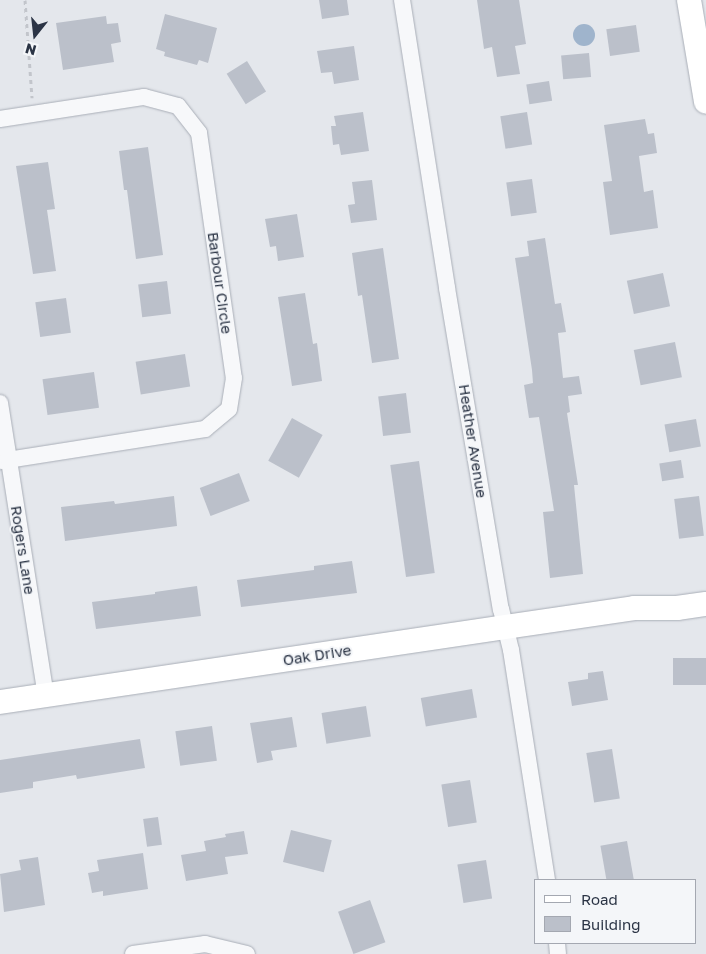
<!DOCTYPE html>
<html>
<head>
<meta charset="utf-8">
<style>
	body { margin:0 }
	#map { position:relative; width:706px; height:954px; overflow:hidden; background:#e4e7ec; font-family:"Golos Text",sans-serif }
	div>[style] { position:absolute }
	.water>* { inset:0; background:#9fb4cc }
	.round { border-radius:50% }
	.building>* { inset:0; background:#bbc0ca; transform-origin:0 0 }
	.path>* { height:3px; margin-top:-1.5px; transform-origin:0; background:repeating-linear-gradient(90deg,#c2c5cb 0 4px,transparent 0 8px) }
	.roads { filter:drop-shadow(0 0 1px #a9aeb7) drop-shadow(0 0 1px #a9aeb7) }
	.street>* { height:16px; margin:-8px; padding:0 8px; transform-origin:8px; border-radius:8px; background:#f7f8fa }
	.secondary>* { height:24px; margin:-12px; padding:0 12px; transform-origin:12px; border-radius:12px; background:#fff }
	span { translate:-50% -50%; white-space:nowrap; text-align:center; line-height:1.15; -webkit-text-stroke:4px #f4f6f9; paint-order:stroke }
	.street-label { font-size:15px; color:#2b3445 }
	.legend { position:absolute; left:534px; top:879px; width:162px; height:65px; box-sizing:border-box; background:#f4f6f9; border:1px solid #a4a8b1; margin:0; padding:6px 9px; list-style:none; font-size:15px; color:#2b3445 }
	.legend li { display:flex; align-items:center; gap:10px; height:25px }
	.legend b { width:25px; border:1px solid #a4a8b1 }
	.north { position:absolute; left:10px; top:10px; width:50px; height:50px; -webkit-text-stroke:4px #f4f6f9; paint-order:stroke; rotate:196deg; font-size:14px; font-weight:700; line-height:20px; text-align:center; color:#2b3445 }
	.north::after { content:''; display:block; margin:auto; width:18px; height:22px; background:#2b3445; clip-path:polygon(50% 0,100% 100%,50% 72%,0 100%) }
</style>
</head>
<body>
<div id="map">
	<div class="water">
		<i class="round" style="left:573px;top:24px;width:22px;height:22px"></i>
	</div>
	<div class="building">
		<i style="clip-path:polygon(319px 0,347px 0,349px 15px,322px 19px)"></i>
		<i style="clip-path:polygon(477px 0,519px 0,526px 44px,515px 46px,520px 74px,497px 77px,492px 47px,484px 49px)"></i>
		<i style="clip-path:polygon(165px 14px,217px 28px,208px 63px,199px 60px,197px 65px,164px 56px,165px 52px,156px 49px)"></i>
		<i style="clip-path:polygon(106px 16px,107px 24px,118px 23px,121px 42px,111px 44px,114px 62px,63px 70px,56px 23px)"></i>
		<i style="left:636px;top:25px;width:27px;height:30px;rotate:82deg"></i>
		<i style="clip-path:polygon(354px 46px,359px 80px,334px 84px,332px 72px,321px 73px,317px 51px)"></i>
		<i style="left:589px;top:53px;width:24px;height:28px;rotate:85deg"></i>
		<i style="left:247px;top:61px;width:36px;height:24px;rotate:58deg"></i>
		<i style="left:549px;top:81px;width:20px;height:23px;rotate:81deg"></i>
		<i style="clip-path:polygon(363px 112px,369px 151px,341px 155px,339px 144px,333px 145px,331px 126px,336px 126px,334px 116px)"></i>
		<i style="left:527px;top:112px;width:33px;height:27px;rotate:81deg"></i>
		<i style="clip-path:polygon(645px 119px,648px 134px,654px 133px,657px 153px,639px 156px,644px 192px,653px 190px,658px 228px,610px 235px,603px 182px,612px 181px,604px 125px)"></i>
		<i style="clip-path:polygon(148px 147px,163px 255px,136px 259px,127px 190px,124px 190px,119px 151px)"></i>
		<i style="clip-path:polygon(48px 162px,55px 209px,47px 210px,56px 271px,33px 274px,16px 166px)"></i>
		<i style="left:532px;top:179px;width:34px;height:26px;rotate:82deg"></i>
		<i style="clip-path:polygon(372px 180px,377px 220px,351px 223px,348px 205px,355px 204px,352px 182px)"></i>
		<i style="clip-path:polygon(297px 214px,304px 257px,278px 261px,276px 246px,270px 247px,265px 219px)"></i>
		<i style="clip-path:polygon(545px 238px,555px 304px,561px 303px,566px 332px,558px 333px,563px 378px,579px 376px,582px 394px,568px 396px,570px 412px,567px 413px,578px 485px,574px 485px,583px 574px,550px 578px,543px 512px,554px 511px,539px 417px,529px 418px,524px 385px,533px 383px,532px 370px,515px 258px,529px 256px,527px 241px)"></i>
		<i style="clip-path:polygon(383px 248px,399px 359px,372px 363px,362px 295px,358px 296px,352px 253px)"></i>
		<i style="left:663px;top:273px;width:34px;height:37px;rotate:78deg"></i>
		<i style="left:167px;top:281px;width:33px;height:29px;rotate:83deg"></i>
		<i style="clip-path:polygon(305px 293px,313px 344px,317px 343px,322px 381px,292px 386px,278px 297px)"></i>
		<i style="left:66px;top:298px;width:35px;height:31px;rotate:82deg"></i>
		<i style="left:675px;top:342px;width:36px;height:42px;rotate:79deg"></i>
		<i style="left:185px;top:354px;width:33px;height:50px;rotate:81deg"></i>
		<i style="left:94px;top:372px;width:36px;height:52px;rotate:82deg"></i>
		<i style="left:406px;top:393px;width:40px;height:28px;rotate:83deg"></i>
		<i style="left:292px;top:418px;width:35px;height:49px;rotate:29deg"></i>
		<i style="left:696px;top:419px;width:28px;height:32px;rotate:80deg"></i>
		<i style="left:681px;top:460px;width:18px;height:22px;rotate:81deg"></i>
		<i style="left:419px;top:461px;width:113px;height:29px;rotate:82deg"></i>
		<i style="left:239px;top:473px;width:30px;height:42px;rotate:69deg"></i>
		<i style="clip-path:polygon(174px 496px,177px 526px,65px 541px,61px 507px,114px 501px,115px 504px)"></i>
		<i style="left:699px;top:496px;width:40px;height:25px;rotate:83deg"></i>
		<i style="clip-path:polygon(352px 561px,357px 593px,241px 607px,237px 580px,314px 570px,314px 566px)"></i>
		<i style="clip-path:polygon(197px 586px,201px 616px,96px 629px,92px 602px,155px 594px,155px 592px)"></i>
		<i style="left:706px;top:658px;width:27px;height:33px;rotate:90deg"></i>
		<i style="clip-path:polygon(603px 671px,608px 700px,572px 706px,568px 682px,588px 679px,588px 673px)"></i>
		<i style="left:472px;top:689px;width:29px;height:52px;rotate:80deg"></i>
		<i style="left:366px;top:706px;width:31px;height:45px;rotate:81deg"></i>
		<i style="clip-path:polygon(292px 717px,297px 747px,271px 751px,273px 760px,257px 763px,250px 723px)"></i>
		<i style="left:212px;top:726px;width:35px;height:37px;rotate:82deg"></i>
		<i style="clip-path:polygon(140px 739px,145px 768px,77px 779px,76px 775px,33px 782px,33px 788px,0 793px,0 760px)"></i>
		<i style="left:612px;top:749px;width:50px;height:26px;rotate:81deg"></i>
		<i style="left:470px;top:780px;width:43px;height:29px;rotate:81deg"></i>
		<i style="left:158px;top:817px;width:28px;height:15px;rotate:82deg"></i>
		<i style="left:291px;top:830px;width:42px;height:33px;rotate:14deg"></i>
		<i style="clip-path:polygon(244px 831px,248px 854px,225px 857px,228px 874px,186px 881px,181px 855px,206px 851px,204px 841px,226px 837px,225px 834px)"></i>
		<i style="left:627px;top:841px;width:40px;height:27px;rotate:80deg"></i>
		<i style="clip-path:polygon(143px 853px,148px 889px,103px 896px,103px 891px,92px 893px,88px 873px,99px 871px,97px 860px)"></i>
		<i style="clip-path:polygon(38px 857px,45px 905px,4px 912px,0 874px,21px 870px,19px 860px)"></i>
		<i style="left:486px;top:860px;width:39px;height:29px;rotate:81deg"></i>
		<i style="left:370px;top:900px;width:45px;height:34px;rotate:70deg"></i>
	</div>
	<div class="path">
		<i style="left:25px;top:0;width:98px;rotate:85.9deg"></i>
	</div>
	<div class="roads">
		<div class="street">
			<i style="left:402px;top:0;width:291px;rotate:81.1deg"></i>
			<i style="left:447px;top:288px;width:326px;rotate:80.5deg"></i>
			<i style="left:501px;top:609px;width:42px;rotate:76.3deg"></i>
			<i style="left:511px;top:650px;width:233px;rotate:81.1deg"></i>
			<i style="left:0;top:119px;width:146px;rotate:-8.7deg"></i>
			<i style="left:144px;top:97px;width:35px;rotate:15deg"></i>
			<i style="left:178px;top:106px;width:34px;rotate:52deg"></i>
			<i style="left:199px;top:133px;width:247px;rotate:81.9deg"></i>
			<i style="left:234px;top:378px;width:31px;rotate:99deg"></i>
			<i style="left:229px;top:409px;width:31px;rotate:140deg"></i>
			<i style="left:205px;top:429px;width:207px;rotate:171.1deg"></i>
			<i style="left:0;top:403px;width:297px;rotate:81.1deg"></i>
			<i style="left:557px;top:943px;width:11px;rotate:85deg"></i>
			<i style="left:133px;top:954px;width:73px;rotate:-7.9deg"></i>
			<i style="left:205px;top:944px;width:43px;rotate:13.4deg"></i>
		</div>
		<div class="secondary">
			<i style="left:689px;top:0;width:103px;rotate:80.5deg"></i>
			<i style="left:0;top:702px;width:641px;rotate:-8.43deg"></i>
			<i style="left:634px;top:608px;width:43px"></i>
			<i style="left:677px;top:608px;width:29px;rotate:-8deg"></i>
		</div>
	</div>
	<div class="street-label">
		<span style="left:220px;top:283px;rotate:82deg">Barbour Circle</span>
		<span style="left:473px;top:441px;rotate:81deg">Heather Avenue</span>
		<span style="left:23px;top:550px;rotate:81deg">Rogers Lane</span>
		<span style="left:317px;top:655px;rotate:-9deg">Oak Drive</span>
	</div>
	<ul class="legend">
	<li><b style="height:6px;background:#fff"></b>Road</li>
	<li><b style="height:14px;background:#bbc0ca"></b>Building</li>
	</ul>
	<div class="north">N</div>
</div>
</body>
</html>
